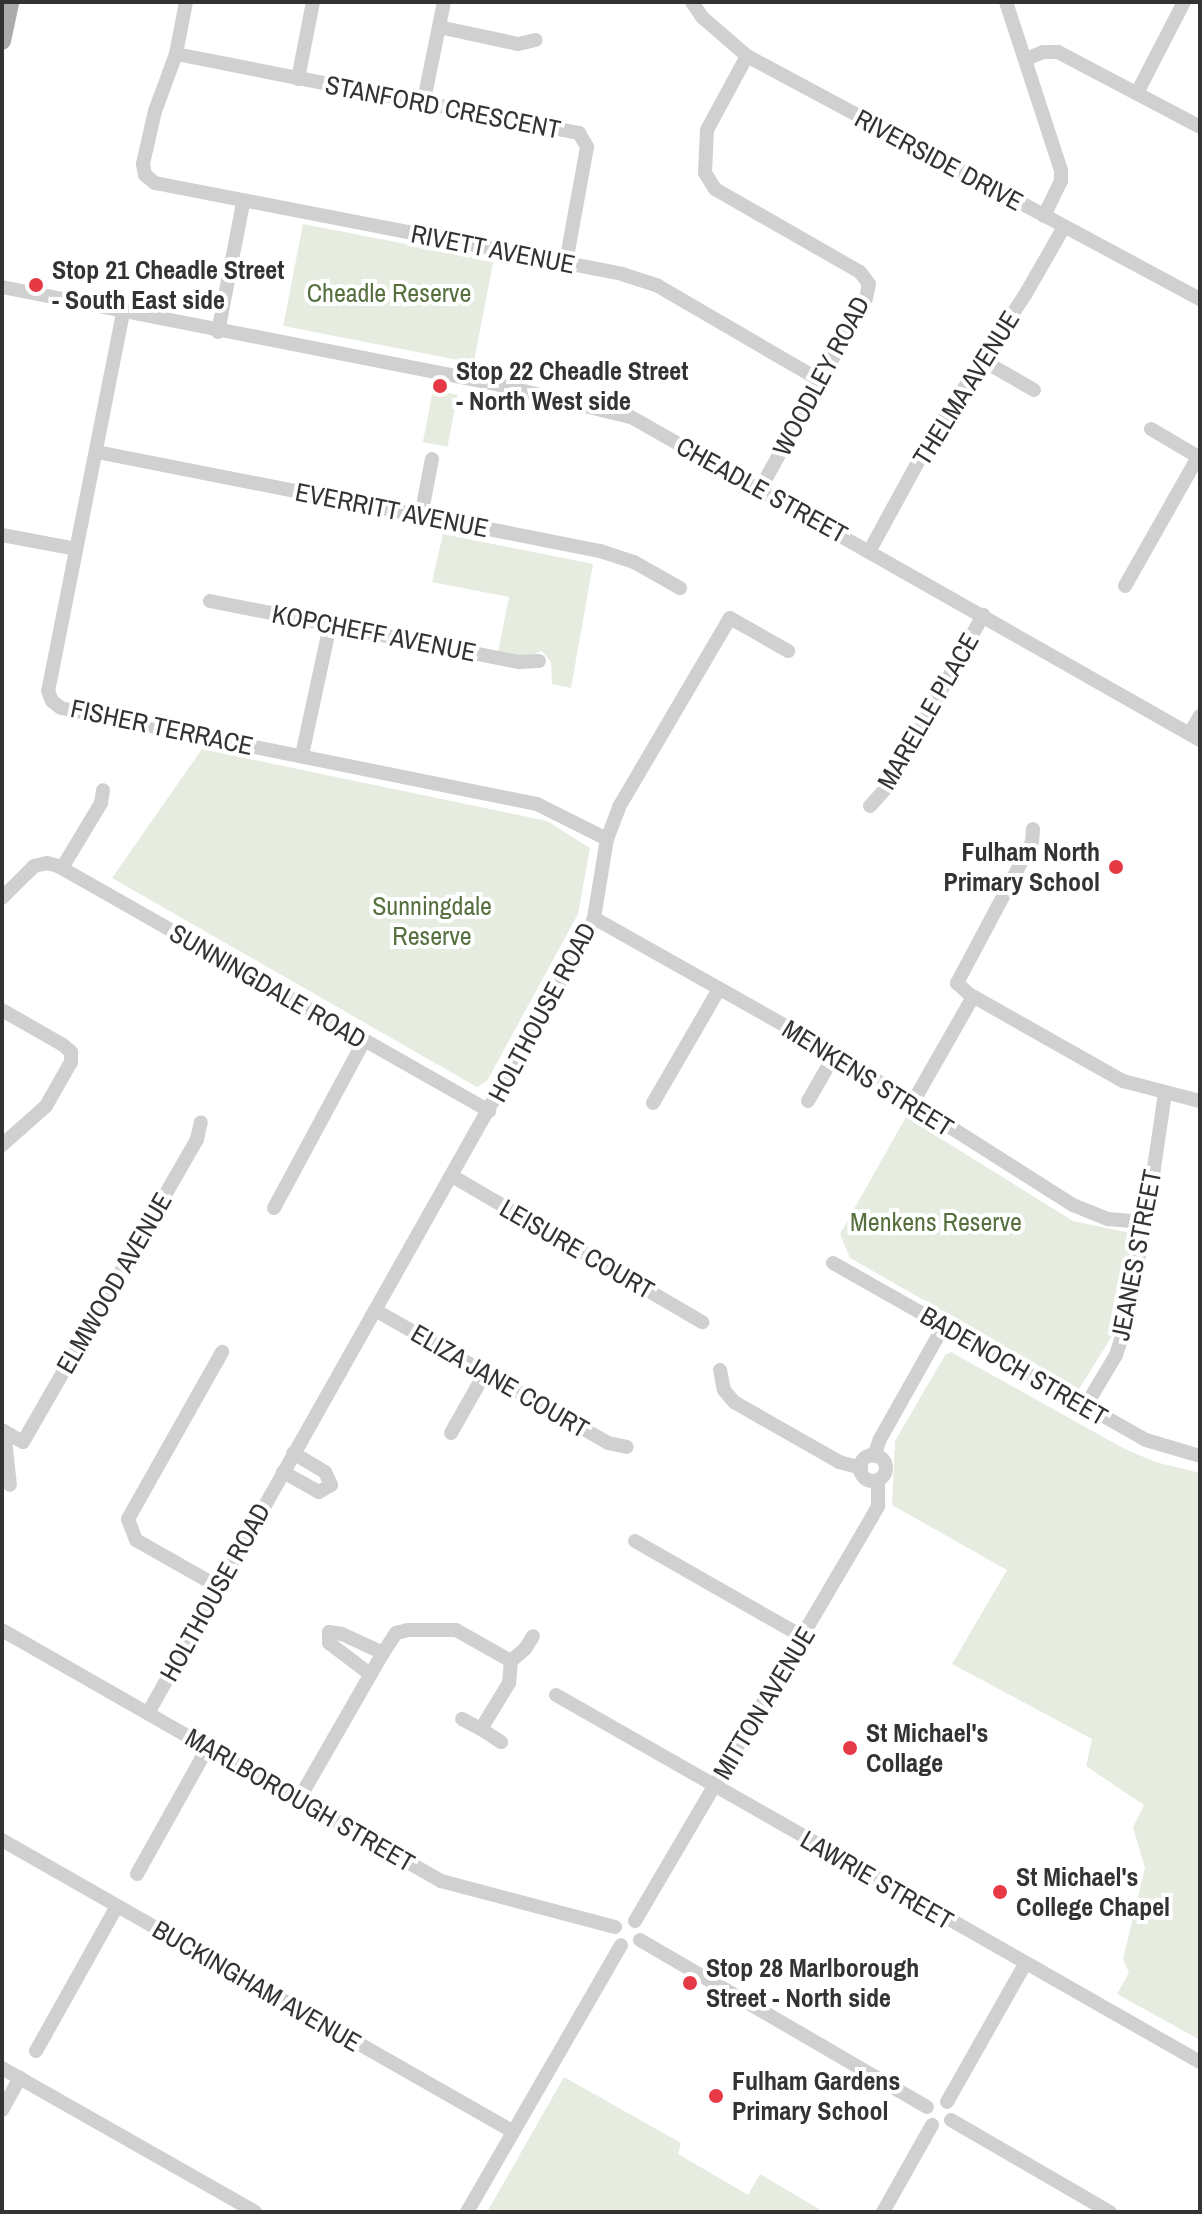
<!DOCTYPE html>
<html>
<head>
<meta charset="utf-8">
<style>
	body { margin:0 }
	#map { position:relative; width:1202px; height:2214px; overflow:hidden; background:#fff; font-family:"Archivo Narrow",sans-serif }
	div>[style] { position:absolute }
	.green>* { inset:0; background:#e6ecdf; transform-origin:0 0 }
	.minor>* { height:14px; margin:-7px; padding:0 7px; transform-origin:7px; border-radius:7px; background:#d0d0d0 }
	.minor>.ring { margin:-7px; padding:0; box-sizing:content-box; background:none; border:14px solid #d0d0d0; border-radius:50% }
	.major>* { height:18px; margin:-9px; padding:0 9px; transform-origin:9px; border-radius:9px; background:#ababab }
	.dots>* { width:22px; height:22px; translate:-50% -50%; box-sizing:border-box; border:4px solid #fff; border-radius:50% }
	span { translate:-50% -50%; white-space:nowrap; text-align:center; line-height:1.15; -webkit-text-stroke:8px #fff; paint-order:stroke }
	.street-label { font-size:26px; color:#333 }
	.poi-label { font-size:26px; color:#333; font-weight:700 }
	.left { translate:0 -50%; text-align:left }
	.right { translate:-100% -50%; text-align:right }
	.park-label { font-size:26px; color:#56703f }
	.frame { position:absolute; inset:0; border:4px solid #333; pointer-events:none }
</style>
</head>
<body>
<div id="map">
	<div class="green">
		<i style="left:303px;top:224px;width:194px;height:104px;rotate:11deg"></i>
		<i style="left:433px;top:390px;width:25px;height:53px;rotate:11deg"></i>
		<i style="clip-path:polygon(443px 534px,593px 564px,571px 688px,552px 684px,551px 662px,542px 651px,524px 658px,498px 652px,509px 597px,432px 582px)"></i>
		<i style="clip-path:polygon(202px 749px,547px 821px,590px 848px,578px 914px,487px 1081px,477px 1087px,112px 878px)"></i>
		<i style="clip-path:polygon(906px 1117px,1073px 1221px,1135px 1234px,1112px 1336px,1079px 1389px,850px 1258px,840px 1234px)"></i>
		<i style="clip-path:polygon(951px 1352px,1121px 1447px,1155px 1462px,1200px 1473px,1200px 2040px,1117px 1994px,1129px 1973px,1123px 1959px,1145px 1868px,1133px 1827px,1144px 1805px,1086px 1766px,1092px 1739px,952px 1664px,1007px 1570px,892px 1505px,895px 1441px,945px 1355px)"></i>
		<i style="clip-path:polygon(564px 2077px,681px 2143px,678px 2154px,748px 2195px,760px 2174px,824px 2212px,487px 2212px)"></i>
	</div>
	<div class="minor">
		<i style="left:186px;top:2px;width:53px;rotate:100.9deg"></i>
		<i style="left:176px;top:54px;width:61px;rotate:110.2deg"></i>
		<i style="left:155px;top:111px;width:54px;rotate:102.8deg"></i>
		<i style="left:143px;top:164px;width:11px;rotate:80deg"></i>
		<i style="left:145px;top:175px;width:13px;rotate:39deg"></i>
		<i style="left:155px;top:183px;width:476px;rotate:11deg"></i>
		<i style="left:622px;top:274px;width:38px;rotate:18deg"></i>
		<i style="left:658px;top:286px;width:189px;rotate:30.2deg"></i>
		<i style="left:692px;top:2px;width:18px;rotate:56deg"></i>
		<i style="left:702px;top:17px;width:60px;rotate:40.9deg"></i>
		<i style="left:747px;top:56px;width:514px;rotate:28.21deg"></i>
		<i style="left:1006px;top:2px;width:177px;rotate:71.9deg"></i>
		<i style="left:1061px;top:170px;width:11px;rotate:90deg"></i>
		<i style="left:1061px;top:181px;width:39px;rotate:116deg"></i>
		<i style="left:439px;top:27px;width:81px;rotate:12.1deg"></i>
		<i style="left:518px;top:44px;width:18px;rotate:-13deg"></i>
		<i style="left:176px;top:54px;width:411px;rotate:11.1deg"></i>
		<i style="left:579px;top:133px;width:16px;rotate:60deg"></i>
		<i style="left:587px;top:147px;width:117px;rotate:100.3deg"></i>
		<i style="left:747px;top:56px;width:84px;rotate:118.4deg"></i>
		<i style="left:707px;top:130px;width:43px;rotate:92.7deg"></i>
		<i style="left:705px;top:173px;width:19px;rotate:58deg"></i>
		<i style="left:715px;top:189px;width:167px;rotate:29.8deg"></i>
		<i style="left:860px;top:272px;width:15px;rotate:53deg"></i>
		<i style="left:869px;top:284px;width:14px;rotate:102deg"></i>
		<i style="left:866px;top:298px;width:218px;rotate:119deg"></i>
		<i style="left:1026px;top:59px;width:18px;rotate:-22deg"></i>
		<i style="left:1043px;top:52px;width:15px"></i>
		<i style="left:1058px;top:52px;width:161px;rotate:27.8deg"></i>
		<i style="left:298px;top:79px;width:78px;rotate:-79deg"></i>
		<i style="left:1137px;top:93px;width:102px;rotate:-62.7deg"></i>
		<i style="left:423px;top:105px;width:105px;rotate:-78.5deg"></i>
		<i style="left:2px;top:287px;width:498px;rotate:11.1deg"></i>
		<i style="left:491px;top:383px;width:144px;rotate:13.7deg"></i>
		<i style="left:631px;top:417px;width:654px;rotate:29.58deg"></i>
		<i style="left:123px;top:313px;width:385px;rotate:101.2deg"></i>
		<i style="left:48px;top:691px;width:11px;rotate:68deg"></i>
		<i style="left:52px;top:701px;width:11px;rotate:38deg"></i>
		<i style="left:61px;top:708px;width:486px;rotate:11.4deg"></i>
		<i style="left:537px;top:804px;width:78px;rotate:26.6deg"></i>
		<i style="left:218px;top:332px;width:131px;rotate:-79deg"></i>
		<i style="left:982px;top:360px;width:60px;rotate:30deg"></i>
		<i style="left:1151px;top:429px;width:57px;rotate:30.6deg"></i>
		<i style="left:97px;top:452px;width:513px;rotate:11.13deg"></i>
		<i style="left:600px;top:551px;width:36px;rotate:18deg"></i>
		<i style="left:634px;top:562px;width:53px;rotate:29.5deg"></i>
		<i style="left:421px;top:516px;width:58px;rotate:-79.1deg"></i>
		<i style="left:2px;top:535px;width:75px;rotate:10.7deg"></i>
		<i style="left:870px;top:550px;width:123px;rotate:-61.4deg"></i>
		<i style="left:929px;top:442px;width:176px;rotate:-56.9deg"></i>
		<i style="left:1025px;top:295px;width:78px;rotate:-60.2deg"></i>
		<i style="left:1125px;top:586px;width:148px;rotate:-60.5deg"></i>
		<i style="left:210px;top:601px;width:315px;rotate:11.2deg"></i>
		<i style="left:519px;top:662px;width:20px;rotate:-3deg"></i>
		<i style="left:1190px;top:733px;width:20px;rotate:-60deg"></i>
		<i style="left:302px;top:755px;width:133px;rotate:-77.8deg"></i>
		<i style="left:870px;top:806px;width:27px;rotate:-48deg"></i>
		<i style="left:888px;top:786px;width:196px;rotate:-60.9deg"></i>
		<i style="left:1033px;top:829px;width:13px;rotate:94deg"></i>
		<i style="left:1032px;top:842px;width:160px;rotate:118deg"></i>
		<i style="left:957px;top:983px;width:16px;rotate:43deg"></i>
		<i style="left:969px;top:994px;width:177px;rotate:29.5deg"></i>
		<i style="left:1123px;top:1081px;width:80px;rotate:14.6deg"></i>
		<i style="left:62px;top:868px;width:76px;rotate:-59deg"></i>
		<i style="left:101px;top:803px;width:13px;rotate:-81deg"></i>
		<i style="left:2px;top:898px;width:45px;rotate:-45deg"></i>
		<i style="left:34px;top:866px;width:13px;rotate:-13deg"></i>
		<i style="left:47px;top:863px;width:11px;rotate:15deg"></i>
		<i style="left:58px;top:866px;width:496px;rotate:29.6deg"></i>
		<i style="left:594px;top:918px;width:277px;rotate:29.4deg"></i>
		<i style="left:835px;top:1054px;width:282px;rotate:32.4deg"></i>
		<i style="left:1073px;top:1205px;width:38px;rotate:22deg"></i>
		<i style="left:1108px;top:1219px;width:38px;rotate:5deg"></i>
		<i style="left:2px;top:1010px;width:70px;rotate:29.8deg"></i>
		<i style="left:63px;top:1045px;width:11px;rotate:41deg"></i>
		<i style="left:71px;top:1052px;width:10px;rotate:90deg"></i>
		<i style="left:71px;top:1062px;width:51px;rotate:119.6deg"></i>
		<i style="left:46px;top:1106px;width:59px;rotate:138.4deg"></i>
		<i style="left:808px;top:1101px;width:54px;rotate:-60.1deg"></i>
		<i style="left:913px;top:1102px;width:121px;rotate:-60.3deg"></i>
		<i style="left:653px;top:1103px;width:132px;rotate:-59.9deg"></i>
		<i style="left:452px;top:1176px;width:290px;rotate:30.3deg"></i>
		<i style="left:274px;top:1208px;width:190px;rotate:-61.7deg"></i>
		<i style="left:833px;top:1263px;width:360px;rotate:29.5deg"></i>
		<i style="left:1146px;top:1440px;width:56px;rotate:16.5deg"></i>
		<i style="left:375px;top:1310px;width:268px;rotate:29.7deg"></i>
		<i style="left:608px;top:1443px;width:19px;rotate:12deg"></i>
		<i style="left:720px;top:1370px;width:20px;rotate:79deg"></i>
		<i style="left:724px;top:1390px;width:16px;rotate:50deg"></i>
		<i style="left:734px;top:1402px;width:121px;rotate:29.7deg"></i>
		<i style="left:839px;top:1462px;width:23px;rotate:15deg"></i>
		<i style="left:1085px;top:1407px;width:61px;rotate:-59.2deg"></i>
		<i style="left:1116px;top:1355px;width:20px;rotate:-72deg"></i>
		<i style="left:1122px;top:1336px;width:116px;rotate:-78.1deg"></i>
		<i style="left:1146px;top:1222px;width:129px;rotate:-81.6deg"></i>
		<i style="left:2px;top:1430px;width:24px;rotate:30deg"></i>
		<i style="left:23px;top:1442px;width:349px;rotate:-60.1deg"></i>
		<i style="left:197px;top:1139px;width:17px;rotate:-77deg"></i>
		<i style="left:4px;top:1431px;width:54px;rotate:83.7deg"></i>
		<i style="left:451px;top:1433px;width:69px;rotate:-60.5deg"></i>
		<i class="ring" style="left:860px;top:1455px;width:12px;height:12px"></i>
		<i style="left:874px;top:1456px;width:18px;rotate:-71deg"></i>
		<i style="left:880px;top:1439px;width:129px;rotate:-60.6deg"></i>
		<i style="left:283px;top:1472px;width:41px;rotate:29.1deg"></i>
		<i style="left:319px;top:1492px;width:14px;rotate:-30deg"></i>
		<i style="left:331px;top:1485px;width:14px;rotate:-115deg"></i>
		<i style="left:325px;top:1472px;width:37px;rotate:-149deg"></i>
		<i style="left:635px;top:1541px;width:193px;rotate:29.7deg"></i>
		<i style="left:217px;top:1586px;width:93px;rotate:-150.4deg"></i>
		<i style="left:136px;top:1540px;width:22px;rotate:-111deg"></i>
		<i style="left:128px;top:1519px;width:192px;rotate:-60.6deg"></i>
		<i style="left:2px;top:1630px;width:506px;rotate:29.76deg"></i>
		<i style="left:441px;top:1881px;width:180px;rotate:14.8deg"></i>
		<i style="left:511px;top:1661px;width:18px;rotate:-41deg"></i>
		<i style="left:525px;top:1649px;width:15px;rotate:-58deg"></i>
		<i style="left:370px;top:1674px;width:51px;rotate:-142.9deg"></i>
		<i style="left:329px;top:1643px;width:11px;rotate:-90deg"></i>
		<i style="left:329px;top:1632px;width:13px;rotate:9deg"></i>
		<i style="left:342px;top:1634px;width:45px;rotate:24.9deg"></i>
		<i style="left:556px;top:1695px;width:741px;rotate:29.68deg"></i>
		<i style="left:148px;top:1713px;width:884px;rotate:-60.59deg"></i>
		<i style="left:582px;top:943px;width:28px;rotate:-64deg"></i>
		<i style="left:594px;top:918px;width:80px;rotate:-80.7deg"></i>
		<i style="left:607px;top:839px;width:34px;rotate:-69deg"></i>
		<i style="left:619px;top:807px;width:219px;rotate:-59.6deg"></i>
		<i style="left:730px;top:618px;width:67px;rotate:29.6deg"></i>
		<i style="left:462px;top:1719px;width:21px;rotate:28deg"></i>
		<i style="left:299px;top:1799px;width:168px;rotate:-60.1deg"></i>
		<i style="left:383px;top:1653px;width:24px;rotate:-57deg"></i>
		<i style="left:396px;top:1633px;width:12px;rotate:-14deg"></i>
		<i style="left:408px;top:1630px;width:48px"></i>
		<i style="left:456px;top:1630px;width:63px;rotate:29.4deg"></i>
		<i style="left:511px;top:1661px;width:22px;rotate:95deg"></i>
		<i style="left:509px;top:1683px;width:54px;rotate:121.3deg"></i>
		<i style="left:481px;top:1729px;width:24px;rotate:33deg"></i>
		<i style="left:2px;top:1840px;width:587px;rotate:29.71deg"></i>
		<i style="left:137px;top:1874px;width:145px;rotate:-60.8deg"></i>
		<i style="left:635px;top:1921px;width:468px;rotate:-59.6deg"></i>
		<i style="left:872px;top:1517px;width:13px;rotate:-61deg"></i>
		<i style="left:878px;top:1506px;width:26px;rotate:-90deg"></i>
		<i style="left:640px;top:1940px;width:332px;rotate:30.2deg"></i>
		<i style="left:36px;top:2051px;width:166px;rotate:-60.8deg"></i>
		<i style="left:2px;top:2068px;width:291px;rotate:29.6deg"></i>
		<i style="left:947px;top:2102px;width:159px;rotate:-60.5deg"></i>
		<i style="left:2px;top:2110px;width:37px;rotate:-61deg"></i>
		<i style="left:951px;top:2120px;width:184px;rotate:30.1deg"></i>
		<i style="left:467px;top:2212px;width:308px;rotate:-60deg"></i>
		<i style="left:883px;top:2212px;width:100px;rotate:-60.6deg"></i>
	</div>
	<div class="major">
		<i style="left:2px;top:41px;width:40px;rotate:-78deg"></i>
	</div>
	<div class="dots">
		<i style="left:36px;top:285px;background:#e63946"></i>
		<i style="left:440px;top:386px;background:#e63946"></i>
		<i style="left:1116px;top:867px;background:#e63946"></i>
		<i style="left:850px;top:1748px;background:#e63946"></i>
		<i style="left:1000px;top:1892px;background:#e63946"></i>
		<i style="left:690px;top:1983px;background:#e63946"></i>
		<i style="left:716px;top:2096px;background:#e63946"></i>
	</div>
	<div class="street-label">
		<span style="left:443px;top:107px;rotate:11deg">STANFORD CRESCENT</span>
		<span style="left:939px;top:160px;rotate:28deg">RIVERSIDE DRIVE</span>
		<span style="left:493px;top:249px;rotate:11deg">RIVETT AVENUE</span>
		<span style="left:821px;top:376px;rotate:-62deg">WOODLEY ROAD</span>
		<span style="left:966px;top:388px;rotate:-58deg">THELMA AVENUE</span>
		<span style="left:762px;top:490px;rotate:29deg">CHEADLE STREET</span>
		<span style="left:392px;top:510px;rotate:11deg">EVERRITT AVENUE</span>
		<span style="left:374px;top:633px;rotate:11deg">KOPCHEFF AVENUE</span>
		<span style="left:928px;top:711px;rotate:-60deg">MARELLE PLACE</span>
		<span style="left:162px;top:727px;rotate:12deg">FISHER TERRACE</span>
		<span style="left:268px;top:986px;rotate:30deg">SUNNINGDALE ROAD</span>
		<span style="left:542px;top:1012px;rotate:-62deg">HOLTHOUSE ROAD</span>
		<span style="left:868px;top:1078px;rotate:32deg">MENKENS STREET</span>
		<span style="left:577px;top:1249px;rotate:30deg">LEISURE COURT</span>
		<span style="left:1136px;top:1255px;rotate:-79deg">JEANES STREET</span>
		<span style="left:114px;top:1283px;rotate:-60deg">ELMWOOD AVENUE</span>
		<span style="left:1014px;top:1366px;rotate:30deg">BADENOCH STREET</span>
		<span style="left:500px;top:1381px;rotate:30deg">ELIZA JANE COURT</span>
		<span style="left:215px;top:1592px;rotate:-61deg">HOLTHOUSE ROAD</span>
		<span style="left:764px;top:1703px;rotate:-59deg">MITTON AVENUE</span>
		<span style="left:300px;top:1800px;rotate:30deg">MARLBOROUGH STREET</span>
		<span style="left:877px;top:1880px;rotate:30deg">LAWRIE STREET</span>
		<span style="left:257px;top:1986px;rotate:30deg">BUCKINGHAM AVENUE</span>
	</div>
	<div class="poi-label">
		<span class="left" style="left:52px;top:285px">Stop 21 Cheadle Street<br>- South East side</span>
		<span class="left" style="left:456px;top:386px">Stop 22 Cheadle Street<br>- North West side</span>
		<span class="right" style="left:1100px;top:867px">Fulham North<br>Primary School</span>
		<span class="left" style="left:866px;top:1748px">St Michael's<br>Collage</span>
		<span class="left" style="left:1016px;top:1892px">St Michael's<br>College Chapel</span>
		<span class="left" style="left:706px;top:1983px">Stop 28 Marlborough<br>Street - North side</span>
		<span class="left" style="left:732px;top:2096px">Fulham Gardens<br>Primary School</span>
	</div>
	<div class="park-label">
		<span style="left:389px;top:293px">Cheadle Reserve</span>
		<span style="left:432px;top:921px">Sunningdale<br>Reserve</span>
		<span style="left:936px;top:1222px">Menkens Reserve</span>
	</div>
	<div class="frame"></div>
</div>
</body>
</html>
